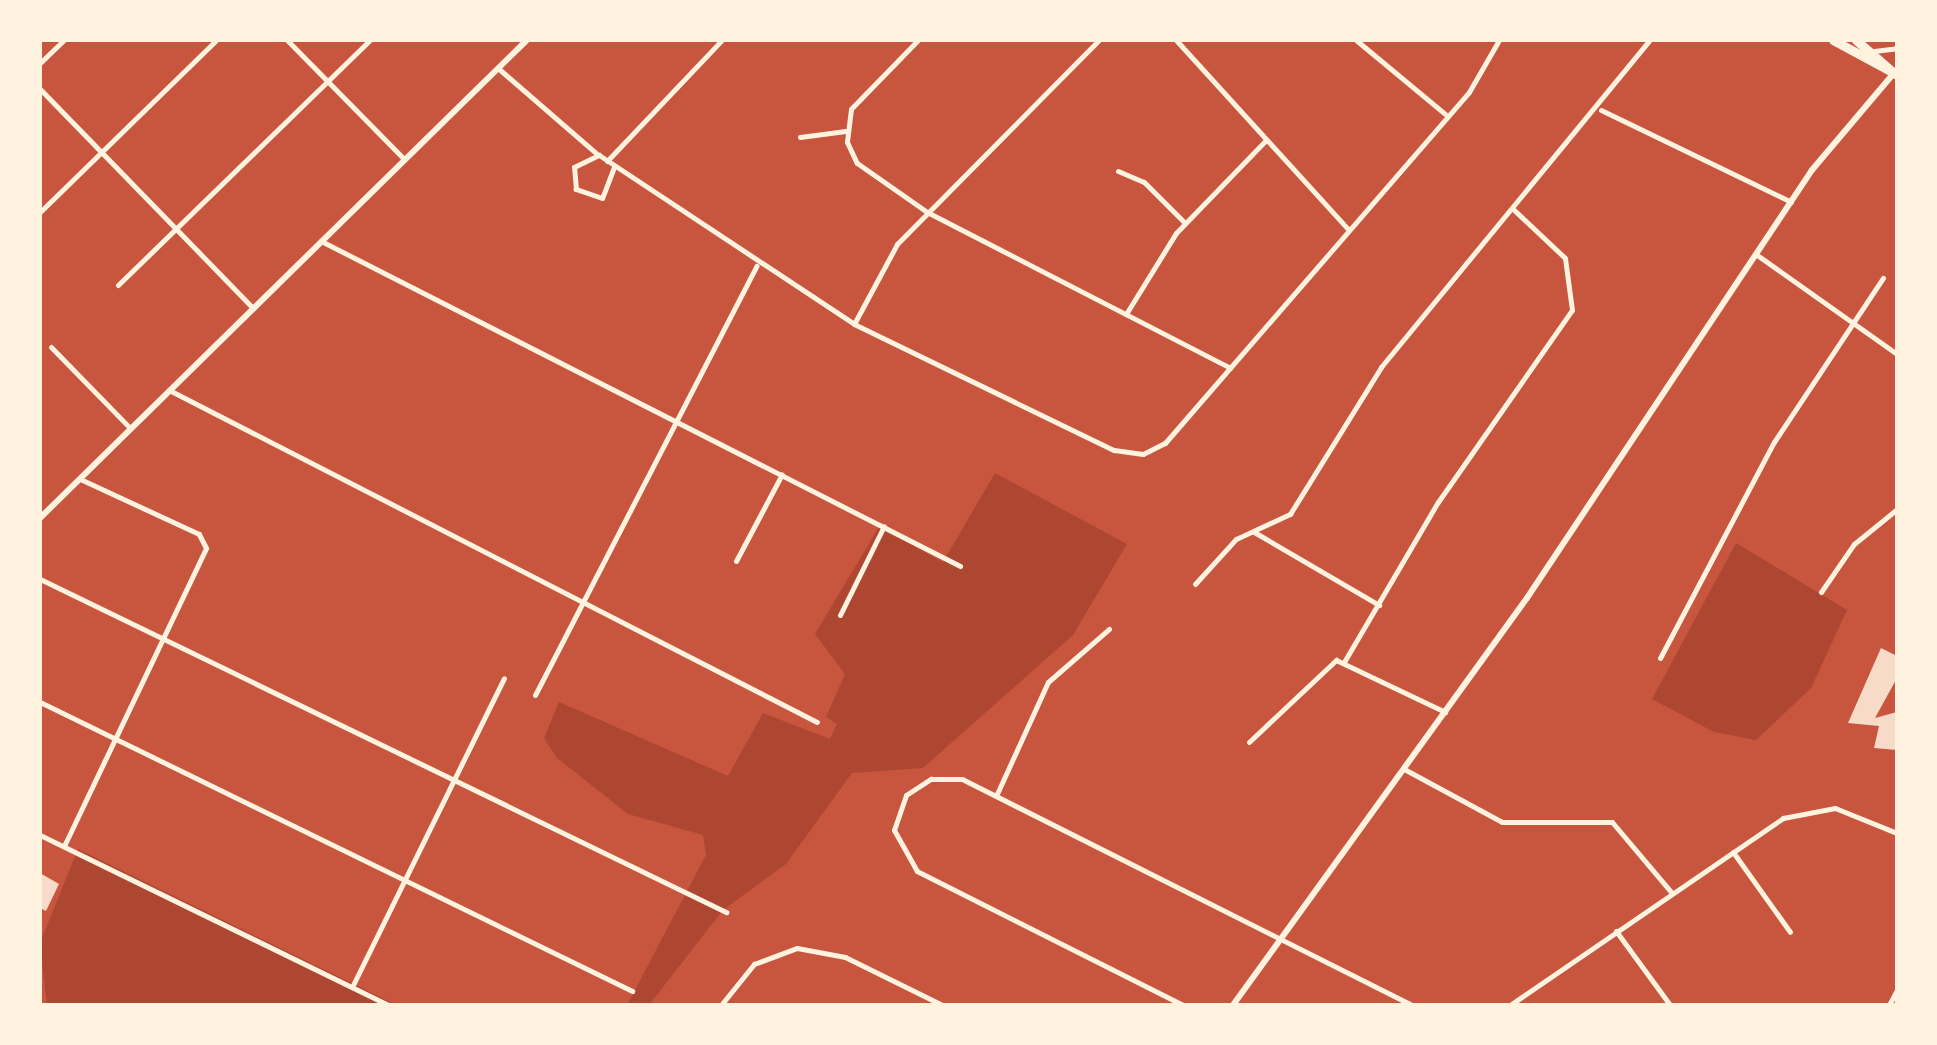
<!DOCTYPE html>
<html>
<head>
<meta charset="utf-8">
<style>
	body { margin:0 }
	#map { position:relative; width:1937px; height:1045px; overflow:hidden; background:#c8553d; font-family:Lato,sans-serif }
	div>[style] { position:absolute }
	.green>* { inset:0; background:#ae4732 }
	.building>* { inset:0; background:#f7dbc8 }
	.minor>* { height:5px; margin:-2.5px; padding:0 2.5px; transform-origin:2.5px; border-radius:2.5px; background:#fff3e0 }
	.tertiary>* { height:6px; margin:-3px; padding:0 3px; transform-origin:3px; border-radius:3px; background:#fff3e0 }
	.primary>* { height:9px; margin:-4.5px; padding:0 4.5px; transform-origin:4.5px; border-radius:4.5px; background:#fff3e0 }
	span { translate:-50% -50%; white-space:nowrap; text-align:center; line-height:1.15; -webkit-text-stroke:10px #fff3e0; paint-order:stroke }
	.frame { position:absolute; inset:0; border:42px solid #fff3e0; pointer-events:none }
</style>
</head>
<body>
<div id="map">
	<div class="green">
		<i style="clip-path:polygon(995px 473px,1127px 544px,1073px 635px,923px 768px,852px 773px,786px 864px,723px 910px,649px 1005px,627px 1005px,706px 855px,703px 835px,628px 814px,557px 758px,544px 738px,559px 702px,728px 776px,763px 713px,830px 739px,837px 724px,826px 717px,845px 674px,815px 634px,879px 527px,943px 562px)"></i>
		<i style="clip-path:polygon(1736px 543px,1847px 610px,1811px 688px,1756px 740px,1714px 732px,1652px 699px)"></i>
		<i style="clip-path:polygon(78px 849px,396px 1005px,47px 1005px,40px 943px)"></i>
	</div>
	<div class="building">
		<i style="clip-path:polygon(1881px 648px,1897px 656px,1897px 678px,1875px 718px,1897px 712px,1897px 750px,1874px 748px,1879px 726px,1848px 723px)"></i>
		<i style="clip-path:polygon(40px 873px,59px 884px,46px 911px,40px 908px)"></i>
	</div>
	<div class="minor">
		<i style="left:287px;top:40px;width:167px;rotate:45.5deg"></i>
		<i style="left:918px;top:40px;width:96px;rotate:134.2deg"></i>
		<i style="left:851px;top:109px;width:33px;rotate:97deg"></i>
		<i style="left:847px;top:142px;width:23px;rotate:65deg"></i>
		<i style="left:857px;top:163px;width:85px;rotate:35deg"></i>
		<i style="left:927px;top:212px;width:341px;rotate:27.2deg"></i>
		<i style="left:1176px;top:40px;width:256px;rotate:47.7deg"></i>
		<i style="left:1356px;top:40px;width:116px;rotate:39.7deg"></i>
		<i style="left:1874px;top:51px;width:23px;rotate:-7deg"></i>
		<i style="left:40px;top:63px;width:33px;rotate:-44deg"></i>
		<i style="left:499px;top:69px;width:128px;rotate:40.9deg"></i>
		<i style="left:40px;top:89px;width:305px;rotate:45.8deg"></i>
		<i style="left:1601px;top:110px;width:211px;rotate:25.8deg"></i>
		<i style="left:800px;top:137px;width:46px;rotate:-7.4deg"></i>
		<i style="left:607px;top:161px;width:167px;rotate:-46.5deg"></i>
		<i style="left:614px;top:167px;width:33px;rotate:111deg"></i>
		<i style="left:602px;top:198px;width:28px;rotate:-161deg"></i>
		<i style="left:576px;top:189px;width:22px;rotate:-95deg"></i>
		<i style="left:574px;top:167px;width:28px;rotate:-26deg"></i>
		<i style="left:599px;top:155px;width:306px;rotate:33.5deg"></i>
		<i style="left:854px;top:324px;width:289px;rotate:25.9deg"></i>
		<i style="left:1114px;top:450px;width:29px;rotate:8deg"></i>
		<i style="left:1143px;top:454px;width:25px;rotate:-27deg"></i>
		<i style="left:1165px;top:443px;width:464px;rotate:-49.1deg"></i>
		<i style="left:1469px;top:92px;width:60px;rotate:-60deg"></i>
		<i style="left:1118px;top:171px;width:28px;rotate:23deg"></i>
		<i style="left:1144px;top:182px;width:58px;rotate:45deg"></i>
		<i style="left:40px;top:212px;width:246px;rotate:-44.3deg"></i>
		<i style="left:321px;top:241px;width:717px;rotate:26.96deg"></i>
		<i style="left:1757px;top:255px;width:171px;rotate:35.3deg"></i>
		<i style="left:118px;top:285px;width:351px;rotate:-44.2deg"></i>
		<i style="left:1126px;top:314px;width:95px;rotate:-58.3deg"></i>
		<i style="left:1176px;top:233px;width:129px;rotate:-45.9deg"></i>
		<i style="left:854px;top:324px;width:91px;rotate:-61.7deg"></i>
		<i style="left:897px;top:244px;width:287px;rotate:-45.3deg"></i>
		<i style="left:51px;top:347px;width:113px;rotate:45.7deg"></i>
		<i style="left:169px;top:390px;width:728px;rotate:27.13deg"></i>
		<i style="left:1254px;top:532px;width:145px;rotate:30.3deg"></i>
		<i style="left:736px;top:561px;width:98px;rotate:-62.1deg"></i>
		<i style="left:40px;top:579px;width:763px;rotate:25.89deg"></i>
		<i style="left:1195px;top:584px;width:61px;rotate:-47.7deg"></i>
		<i style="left:1236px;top:539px;width:60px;rotate:-24.8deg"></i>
		<i style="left:1290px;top:514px;width:173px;rotate:-58.2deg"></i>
		<i style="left:1381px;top:367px;width:423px;rotate:-50.6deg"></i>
		<i style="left:1821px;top:592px;width:58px;rotate:-55.5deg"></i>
		<i style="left:1854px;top:544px;width:55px;rotate:-39.1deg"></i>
		<i style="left:840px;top:615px;width:99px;rotate:-63.7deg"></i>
		<i style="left:1660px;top:658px;width:244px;rotate:-62.2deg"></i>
		<i style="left:1774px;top:442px;width:197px;rotate:-56.4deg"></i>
		<i style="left:1344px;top:662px;width:186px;rotate:-59.6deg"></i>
		<i style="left:1438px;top:502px;width:234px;rotate:-55.1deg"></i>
		<i style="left:1572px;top:310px;width:52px;rotate:-97.7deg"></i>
		<i style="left:1565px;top:258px;width:70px;rotate:-136.7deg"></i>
		<i style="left:535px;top:695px;width:483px;rotate:-62.7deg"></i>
		<i style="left:40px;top:702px;width:659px;rotate:26.02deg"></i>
		<i style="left:1249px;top:742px;width:120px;rotate:-43.3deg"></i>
		<i style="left:1336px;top:660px;width:121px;rotate:25.5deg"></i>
		<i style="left:1404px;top:769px;width:111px;rotate:28.4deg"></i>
		<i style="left:1502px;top:822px;width:110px"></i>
		<i style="left:1612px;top:822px;width:93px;rotate:49.8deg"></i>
		<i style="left:996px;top:796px;width:125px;rotate:-65.5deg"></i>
		<i style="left:1048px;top:682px;width:81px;rotate:-41deg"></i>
		<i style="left:40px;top:835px;width:387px;rotate:26deg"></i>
		<i style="left:64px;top:846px;width:330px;rotate:-64.5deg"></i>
		<i style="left:206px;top:548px;width:16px;rotate:-117deg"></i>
		<i style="left:199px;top:534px;width:131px;rotate:-155.2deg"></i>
		<i style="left:1733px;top:852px;width:98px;rotate:54.5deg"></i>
		<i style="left:1616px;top:931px;width:92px;rotate:53.9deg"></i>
		<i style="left:352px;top:987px;width:344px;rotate:-63.8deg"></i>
		<i style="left:721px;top:1005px;width:53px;rotate:-51.2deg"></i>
		<i style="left:754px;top:964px;width:46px;rotate:-20.4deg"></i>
		<i style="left:797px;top:948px;width:49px;rotate:10.6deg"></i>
		<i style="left:845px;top:957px;width:108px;rotate:26.3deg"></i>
		<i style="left:1183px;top:1005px;width:298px;rotate:-153.3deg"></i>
		<i style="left:917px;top:871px;width:47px;rotate:-119.3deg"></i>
		<i style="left:894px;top:830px;width:37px;rotate:-71deg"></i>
		<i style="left:906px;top:795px;width:30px;rotate:-33deg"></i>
		<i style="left:931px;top:779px;width:31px"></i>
		<i style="left:962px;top:779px;width:504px;rotate:26.67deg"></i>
		<i style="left:1510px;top:1005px;width:331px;rotate:-34.4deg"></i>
		<i style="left:1783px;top:818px;width:53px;rotate:-10.9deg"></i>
		<i style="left:1835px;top:808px;width:67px;rotate:22deg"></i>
		<i style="left:1889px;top:1005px;width:17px;rotate:-62deg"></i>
	</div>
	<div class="tertiary">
		<i style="left:40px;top:518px;width:682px;rotate:-44.47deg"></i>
		<i style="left:1233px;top:1005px;width:502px;rotate:-54.16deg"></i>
		<i style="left:1527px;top:598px;width:514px;rotate:-56.34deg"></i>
		<i style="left:1812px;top:170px;width:127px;rotate:-49.8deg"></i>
	</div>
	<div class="primary">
		<i style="left:1833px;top:40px;width:69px;rotate:28.4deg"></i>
		<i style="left:1856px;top:40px;width:52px;rotate:41.1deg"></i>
	</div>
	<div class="frame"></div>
</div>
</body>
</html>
